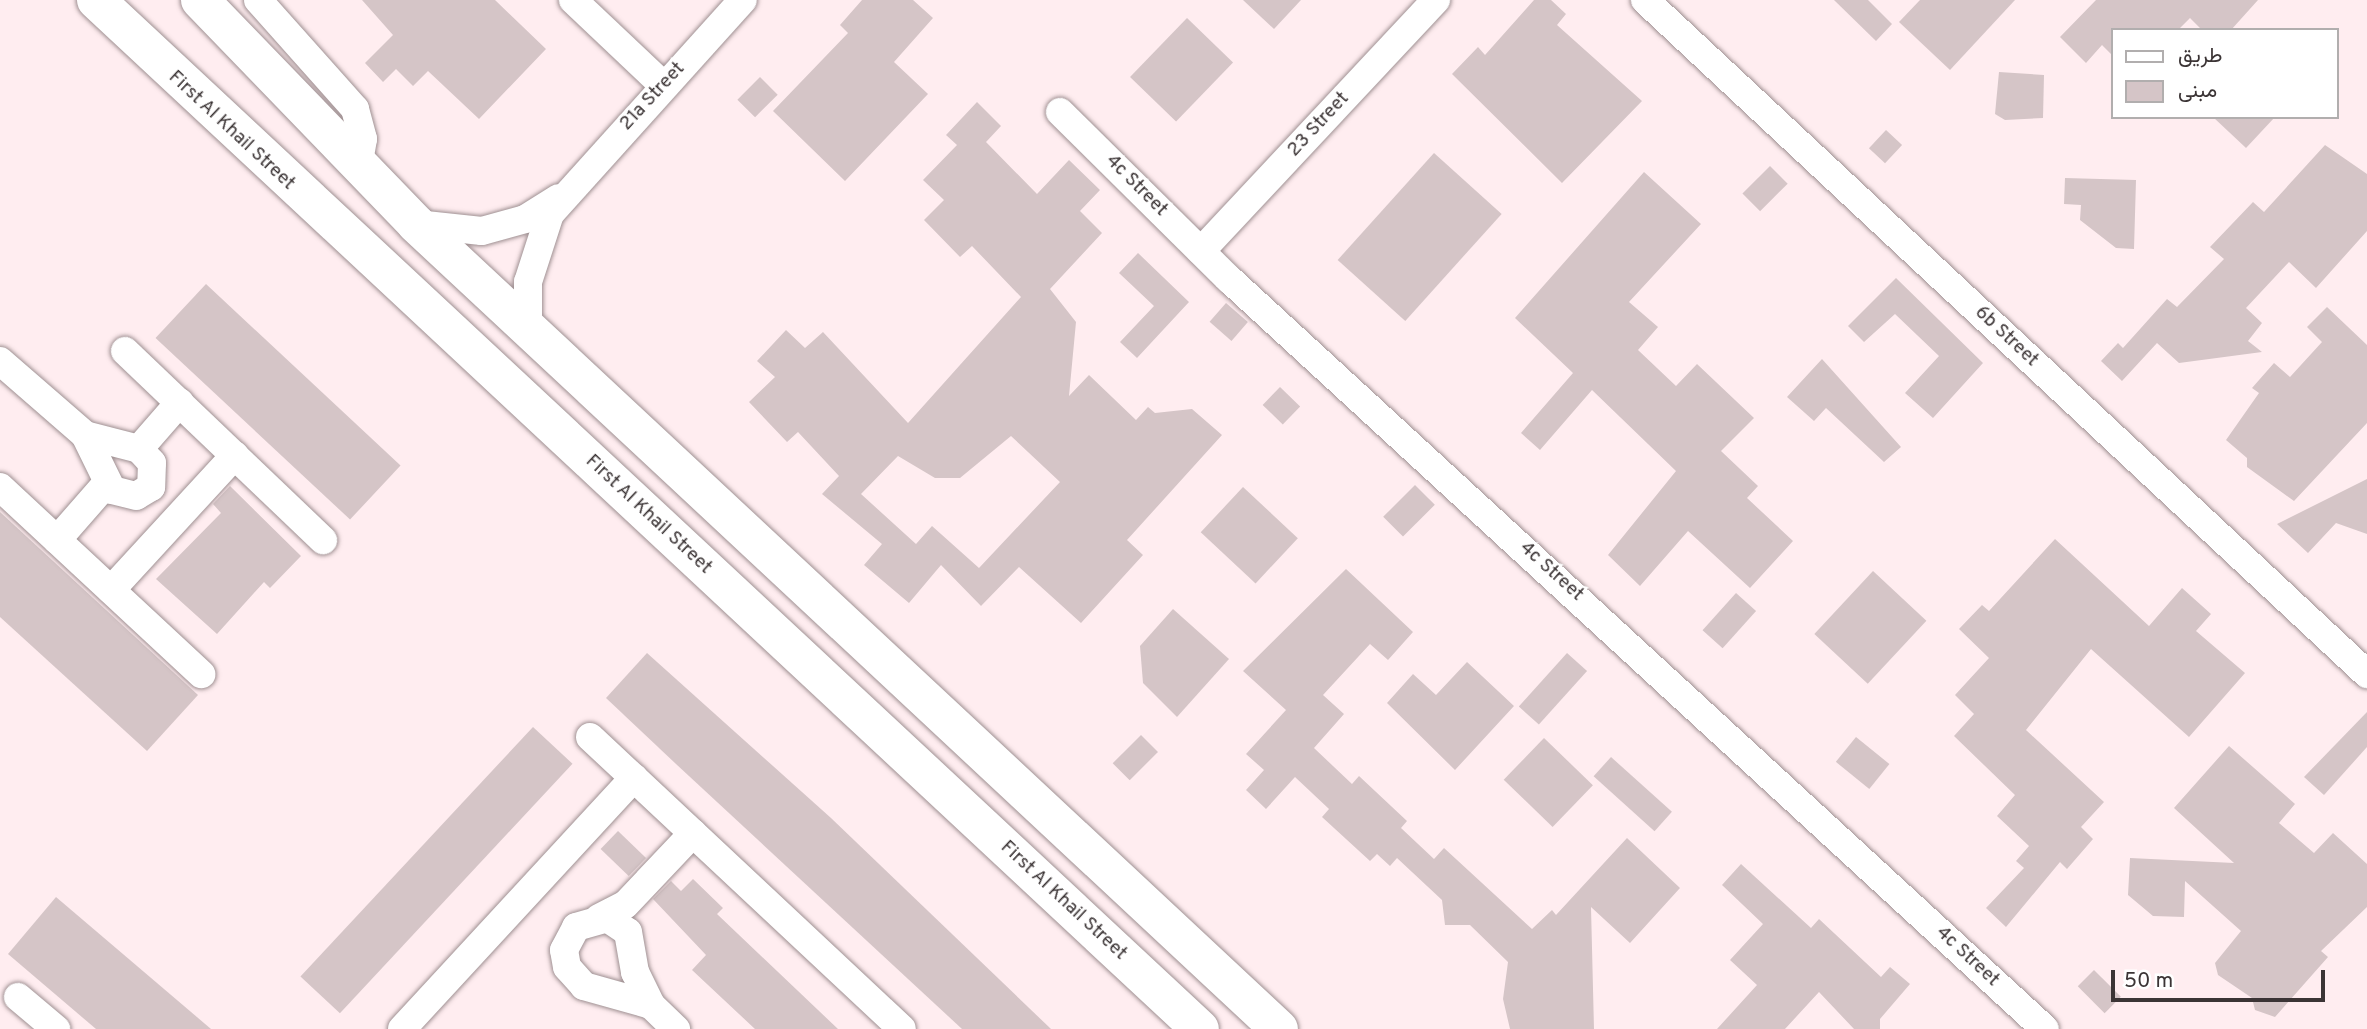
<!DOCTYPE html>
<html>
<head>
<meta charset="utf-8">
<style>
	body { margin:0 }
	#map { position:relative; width:2367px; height:1029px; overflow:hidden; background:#ffedf0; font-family:Overpass,Vazirmatn,sans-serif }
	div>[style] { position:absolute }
	.building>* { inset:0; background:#d5c5c7; transform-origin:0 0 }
	.roads { filter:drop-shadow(0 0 2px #9f9092) drop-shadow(0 0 2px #9f9092) }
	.minor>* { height:28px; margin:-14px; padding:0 14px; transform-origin:14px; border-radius:14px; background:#fff }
	.secondary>* { height:38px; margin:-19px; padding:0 19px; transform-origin:19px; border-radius:19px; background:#fff }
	span { translate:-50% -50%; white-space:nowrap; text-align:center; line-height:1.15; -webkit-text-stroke:5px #fff; paint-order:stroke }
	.street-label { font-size:19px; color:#3b3435 }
	.legend { position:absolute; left:2111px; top:28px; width:228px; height:91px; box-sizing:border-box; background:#fff; border:2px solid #b1aeae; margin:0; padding:9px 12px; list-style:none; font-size:21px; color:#3b3435 }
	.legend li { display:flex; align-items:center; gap:14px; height:35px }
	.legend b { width:35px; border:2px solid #b1aeae }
	.scale { position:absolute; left:2111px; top:970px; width:214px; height:32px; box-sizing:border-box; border:4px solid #3b3435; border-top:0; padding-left:9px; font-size:21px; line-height:24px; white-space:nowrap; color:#3b3435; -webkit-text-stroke:5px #fff; paint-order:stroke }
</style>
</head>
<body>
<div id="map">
	<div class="building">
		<i style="clip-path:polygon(362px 0,495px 0,546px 49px,479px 119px,428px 71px,413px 86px,396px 69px,383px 82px,365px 63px,393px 35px)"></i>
		<i style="clip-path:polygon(862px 0,913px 0,933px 18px,894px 62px,928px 94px,845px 181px,773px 111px,848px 33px,840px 25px)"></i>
		<i style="clip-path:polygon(1243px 0,1301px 0,1274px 29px)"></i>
		<i style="clip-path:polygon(1534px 0,1551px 0,1566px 14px,1557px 25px,1642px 101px,1562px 183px,1452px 74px,1478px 47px,1485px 55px)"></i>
		<i style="clip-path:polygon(1834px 0,1868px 0,1892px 24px,1876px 41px)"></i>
		<i style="clip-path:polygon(1920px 0,2015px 0,1950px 70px,1899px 22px)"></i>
		<i style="clip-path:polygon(2096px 0,2258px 0,2231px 30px,2202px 30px,2190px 18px,2178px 30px,2113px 30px,2113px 56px,2102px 45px,2086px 63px,2060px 37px)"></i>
		<i style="left:1187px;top:18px;width:64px;height:82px;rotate:44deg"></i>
		<i style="clip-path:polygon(1999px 72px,2044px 75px,2043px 118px,2005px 120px,1995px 114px)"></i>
		<i style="left:760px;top:77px;width:25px;height:32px;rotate:45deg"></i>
		<i style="clip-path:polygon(evenodd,977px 102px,1001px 126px,986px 142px,1037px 194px,1069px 160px,1100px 190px,1080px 211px,1102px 233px,1050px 289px,1076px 322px,1069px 396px,1089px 375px,1136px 420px,1148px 407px,1155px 413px,1192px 409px,1222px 435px,1127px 540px,1143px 555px,1081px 623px,1019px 567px,981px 606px,941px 565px,909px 603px,864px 565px,882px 544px,822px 494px,839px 476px,798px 432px,787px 442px,749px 402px,775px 377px,757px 361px,786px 330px,805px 348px,823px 332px,908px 423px,1021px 297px,972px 246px,960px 257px,924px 220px,944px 200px,923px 180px,957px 145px,946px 135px,977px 102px,1011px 436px,1060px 482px,979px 568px,932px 526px,916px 544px,861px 494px,898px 456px,935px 478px,960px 478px,1011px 436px)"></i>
		<i style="clip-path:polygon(2213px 117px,2275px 117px,2246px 148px)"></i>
		<i style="left:1886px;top:130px;width:22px;height:25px;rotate:43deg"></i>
		<i style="clip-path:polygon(2325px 145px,2367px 174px,2367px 231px,2316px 288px,2289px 262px,2246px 308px,2262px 323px,2248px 341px,2262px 352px,2179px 363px,2157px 343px,2122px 381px,2101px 361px,2118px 343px,2123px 348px,2167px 299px,2177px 307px,2224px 259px,2210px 247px,2253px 202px,2264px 212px)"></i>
		<i style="left:1434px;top:153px;width:91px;height:144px;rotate:42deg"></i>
		<i style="left:1770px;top:166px;width:25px;height:39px;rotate:45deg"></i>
		<i style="clip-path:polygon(1644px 172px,1701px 224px,1629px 302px,1658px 327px,1638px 350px,1676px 386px,1697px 364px,1754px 418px,1721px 451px,1758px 486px,1747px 498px,1793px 541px,1750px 588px,1688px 531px,1640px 586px,1608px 555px,1676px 471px,1592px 390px,1540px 450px,1521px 433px,1573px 373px,1515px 318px)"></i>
		<i style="clip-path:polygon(2065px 178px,2136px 180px,2134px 249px,2116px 248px,2080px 220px,2081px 205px,2064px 204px)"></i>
		<i style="clip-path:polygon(1138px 253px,1189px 302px,1137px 358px,1120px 342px,1154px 306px,1119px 273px)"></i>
		<i style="clip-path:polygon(1896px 278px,1983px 363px,1933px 418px,1905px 393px,1939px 356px,1895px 314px,1864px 342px,1848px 326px)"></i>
		<i style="left:206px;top:284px;width:266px;height:74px;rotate:43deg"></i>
		<i style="left:1226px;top:303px;width:29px;height:25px;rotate:41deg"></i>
		<i style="clip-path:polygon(2327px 307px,2367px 345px,2367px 423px,2294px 501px,2247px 467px,2247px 458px,2226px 440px,2259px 393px,2252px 388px,2274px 363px,2290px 377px,2322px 342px,2307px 327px)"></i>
		<i style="clip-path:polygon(1822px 359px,1901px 447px,1884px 462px,1826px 408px,1814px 421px,1787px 397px)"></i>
		<i style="left:1280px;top:387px;width:28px;height:25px;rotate:44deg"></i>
		<i style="clip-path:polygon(2367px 479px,2367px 534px,2336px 523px,2308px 553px,2277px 524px)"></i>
		<i style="left:1415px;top:485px;width:28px;height:45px;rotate:45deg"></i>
		<i style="clip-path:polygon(230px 486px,301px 556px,270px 588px,264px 582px,217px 634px,156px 579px,221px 513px,213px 504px)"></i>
		<i style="left:1243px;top:487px;width:75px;height:62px;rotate:43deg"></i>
		<i style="clip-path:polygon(0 512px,198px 695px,147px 751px,0 617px)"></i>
		<i style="clip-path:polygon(2055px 539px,2149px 626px,2182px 588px,2211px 614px,2196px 631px,2245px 673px,2189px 737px,2091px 649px,2026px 730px,2104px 802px,2081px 827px,2093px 839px,2067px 869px,2060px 862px,2006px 927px,1986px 908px,2024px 868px,2016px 861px,2029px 846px,1997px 816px,2015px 795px,1954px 736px,1974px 714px,1955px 695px,1989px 658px,1959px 629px,1982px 605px,1989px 611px)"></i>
		<i style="clip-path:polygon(1346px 569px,1413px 632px,1388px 660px,1370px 644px,1323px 695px,1344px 714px,1314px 748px,1352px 784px,1359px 776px,1407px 821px,1401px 828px,1434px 859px,1444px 848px,1532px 929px,1552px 910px,1556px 915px,1627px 838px,1680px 888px,1630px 943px,1591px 907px,1594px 1029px,1510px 1029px,1503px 999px,1508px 962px,1470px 925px,1445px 925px,1442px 900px,1397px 858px,1390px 866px,1377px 854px,1370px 861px,1322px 817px,1329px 809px,1295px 777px,1266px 809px,1246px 790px,1264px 770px,1246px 754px,1286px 710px,1243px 671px)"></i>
		<i style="left:1873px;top:571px;width:73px;height:86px;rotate:43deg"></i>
		<i style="left:1736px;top:593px;width:27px;height:50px;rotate:42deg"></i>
		<i style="clip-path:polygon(1173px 609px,1229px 659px,1177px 717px,1143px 683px,1140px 646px)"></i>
		<i style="clip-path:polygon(647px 653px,831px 818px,1051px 1029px,962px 1029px,676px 764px,606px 698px)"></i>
		<i style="left:1567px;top:653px;width:27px;height:72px;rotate:42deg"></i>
		<i style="clip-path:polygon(1467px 662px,1514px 706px,1455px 770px,1387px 703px,1413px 674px,1436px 695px)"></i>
		<i style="clip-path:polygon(2367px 712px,2367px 747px,2324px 795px,2304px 777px)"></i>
		<i style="left:533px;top:727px;width:54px;height:341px;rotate:43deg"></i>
		<i style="left:1141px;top:735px;width:24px;height:40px;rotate:45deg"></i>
		<i style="left:1856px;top:737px;width:43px;height:32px;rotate:39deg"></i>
		<i style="left:1544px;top:738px;width:68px;height:58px;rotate:44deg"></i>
		<i style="clip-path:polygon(2229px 746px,2295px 804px,2279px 823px,2314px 853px,2333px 833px,2367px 864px,2367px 907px,2321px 951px,2328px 957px,2275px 1017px,2255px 1010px,2252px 998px,2218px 975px,2215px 963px,2241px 931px,2185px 881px,2184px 917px,2153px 916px,2128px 895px,2130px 858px,2234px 863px,2174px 808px)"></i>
		<i style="left:1611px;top:757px;width:82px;height:26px;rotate:42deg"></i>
		<i style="left:618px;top:831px;width:39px;height:25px;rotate:44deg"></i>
		<i style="clip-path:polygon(1741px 864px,1811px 928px,1819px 919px,1881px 977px,1890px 967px,1910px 984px,1880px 1019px,1880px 1029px,1854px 1029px,1819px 992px,1785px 1029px,1717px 1029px,1757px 985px,1730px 960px,1763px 924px,1722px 885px)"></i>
		<i style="clip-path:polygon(693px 879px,723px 908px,717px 914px,838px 1029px,755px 1029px,692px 970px,706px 955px,653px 899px,671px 881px,681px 891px)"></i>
		<i style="clip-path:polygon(56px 897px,211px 1029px,96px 1029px,8px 954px)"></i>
		<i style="left:2094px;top:970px;width:38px;height:23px;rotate:45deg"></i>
	</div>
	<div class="roads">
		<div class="minor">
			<i style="left:258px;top:0;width:146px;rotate:48.3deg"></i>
			<i style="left:355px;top:109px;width:31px;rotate:75deg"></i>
			<i style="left:363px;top:139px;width:28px;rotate:100deg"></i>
			<i style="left:573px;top:0;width:125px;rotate:43.4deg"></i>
			<i style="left:1645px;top:0;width:988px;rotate:43.03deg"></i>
			<i style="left:1060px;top:112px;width:238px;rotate:44.7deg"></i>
			<i style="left:1229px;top:279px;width:1108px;rotate:42.59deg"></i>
			<i style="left:416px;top:224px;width:66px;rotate:6.1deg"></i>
			<i style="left:482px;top:231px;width:45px;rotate:-15.6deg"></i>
			<i style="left:525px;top:219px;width:39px;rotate:-32deg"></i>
			<i style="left:1201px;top:251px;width:344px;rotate:-46.9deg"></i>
			<i style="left:528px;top:330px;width:48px;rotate:-90deg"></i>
			<i style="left:528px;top:282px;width:71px;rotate:-72.1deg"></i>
			<i style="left:550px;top:214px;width:288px;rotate:-48deg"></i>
			<i style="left:125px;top:351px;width:274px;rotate:43.7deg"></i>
			<i style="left:0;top:361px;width:113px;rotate:41deg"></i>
			<i style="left:85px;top:435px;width:56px;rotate:14.5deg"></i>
			<i style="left:139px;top:449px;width:19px;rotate:47deg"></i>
			<i style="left:152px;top:463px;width:24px;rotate:92deg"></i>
			<i style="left:151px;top:487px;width:17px;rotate:149deg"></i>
			<i style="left:136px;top:496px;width:25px;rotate:-166deg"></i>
			<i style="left:112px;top:490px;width:61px;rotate:-116.1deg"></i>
			<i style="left:139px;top:449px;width:62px;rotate:-48.9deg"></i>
			<i style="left:0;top:487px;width:275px;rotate:42.9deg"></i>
			<i style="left:57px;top:540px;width:74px;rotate:-48.8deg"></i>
			<i style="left:111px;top:590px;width:183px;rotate:-47.4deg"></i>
			<i style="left:590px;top:737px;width:427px;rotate:43.1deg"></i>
			<i style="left:599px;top:918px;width:29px;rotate:-27deg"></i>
			<i style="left:625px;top:905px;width:99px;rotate:-46.6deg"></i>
			<i style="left:607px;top:918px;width:25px;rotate:34deg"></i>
			<i style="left:628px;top:932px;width:41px;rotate:80.1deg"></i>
			<i style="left:635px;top:972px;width:37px;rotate:64deg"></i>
			<i style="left:651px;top:1005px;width:70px;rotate:-164.2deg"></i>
			<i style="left:584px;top:986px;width:25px;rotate:-132deg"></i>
			<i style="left:567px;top:967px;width:17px;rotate:-100deg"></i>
			<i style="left:564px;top:950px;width:26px;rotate:-62deg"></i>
			<i style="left:576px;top:927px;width:32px;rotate:-16deg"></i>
			<i style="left:18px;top:997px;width:50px;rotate:40.1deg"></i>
			<i style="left:651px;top:1005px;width:35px;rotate:44deg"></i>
			<i style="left:402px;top:1029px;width:342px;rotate:-47.3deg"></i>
		</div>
		<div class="secondary">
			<i style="left:96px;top:0;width:1509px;rotate:42.99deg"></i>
			<i style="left:200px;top:0;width:311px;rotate:46deg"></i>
			<i style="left:416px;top:224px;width:1180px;rotate:43.01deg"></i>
		</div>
	</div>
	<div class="street-label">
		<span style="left:653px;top:97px;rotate:-47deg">21a Street</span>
		<span style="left:1319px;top:125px;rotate:-47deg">23 Street</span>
		<span style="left:231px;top:131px;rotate:43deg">First Al Khail Street</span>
		<span style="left:1136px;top:186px;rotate:45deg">4c Street</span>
		<span style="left:2006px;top:337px;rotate:43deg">6b Street</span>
		<span style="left:648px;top:515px;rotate:43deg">First Al Khail Street</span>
		<span style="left:1551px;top:572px;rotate:42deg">4c Street</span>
		<span style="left:1063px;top:901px;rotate:43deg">First Al Khail Street</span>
		<span style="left:1967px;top:957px;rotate:43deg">4c Street</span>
	</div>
	<ul class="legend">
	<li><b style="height:9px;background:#fff"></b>طريق</li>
	<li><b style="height:19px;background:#d5c5c7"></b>مبنى</li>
	</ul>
	<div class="scale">50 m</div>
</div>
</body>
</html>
